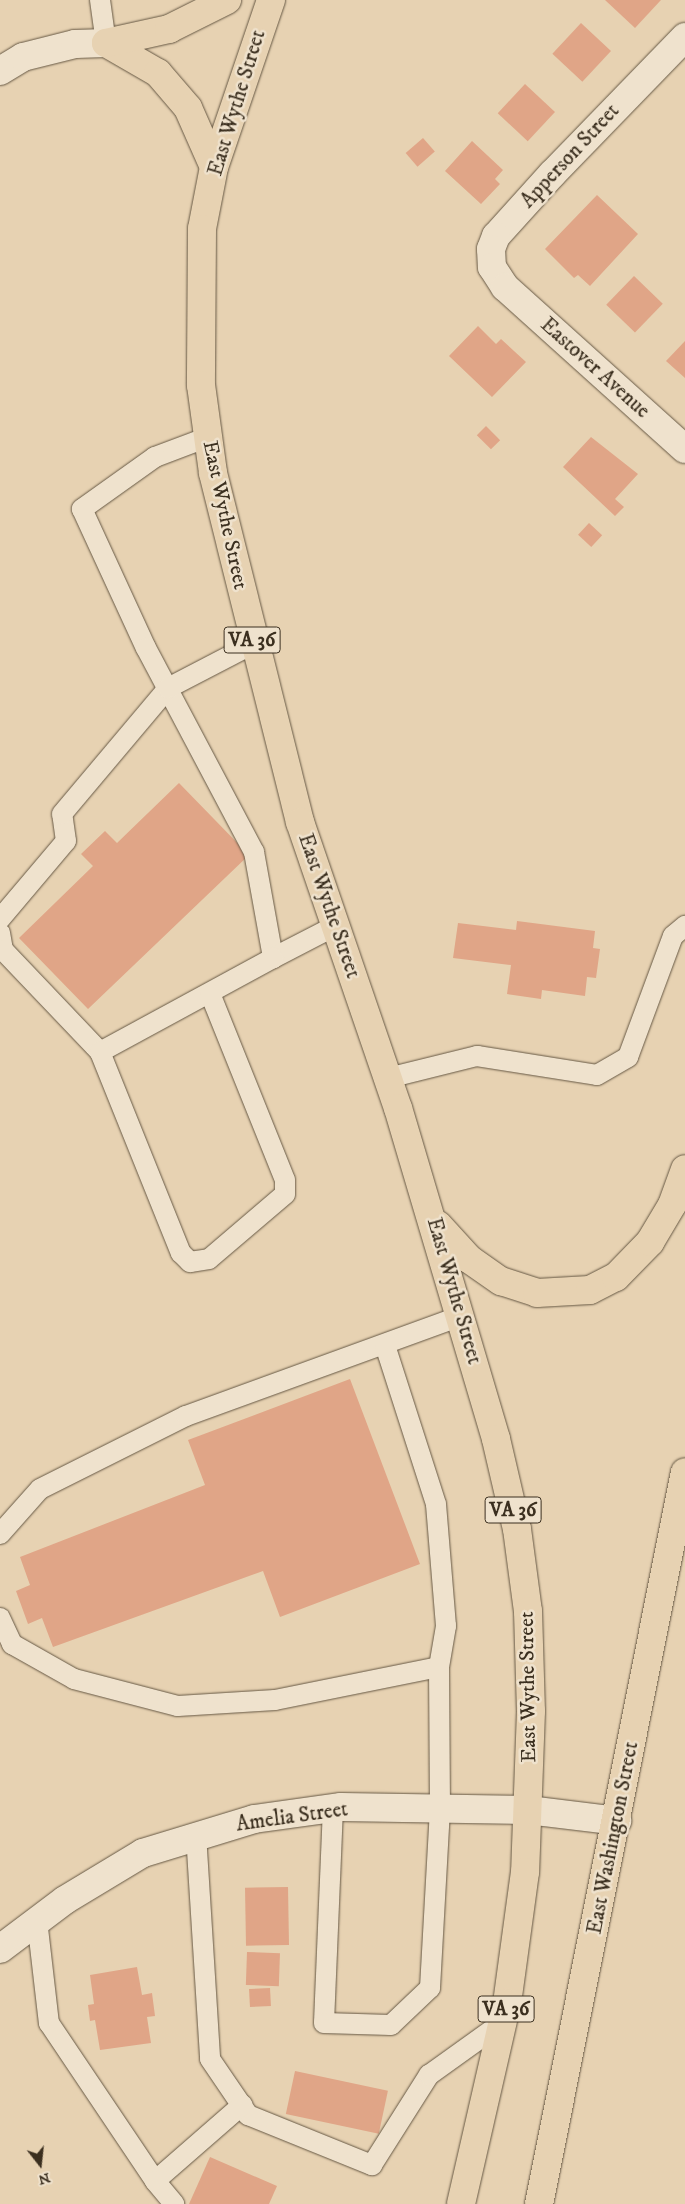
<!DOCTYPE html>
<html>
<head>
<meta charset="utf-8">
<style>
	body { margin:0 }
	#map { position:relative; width:685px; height:2204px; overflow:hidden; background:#e7d2b2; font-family:"IM FELL DW Pica",serif }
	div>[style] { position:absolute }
	.building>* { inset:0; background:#e0a587; transform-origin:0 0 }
	.roads { filter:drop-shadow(0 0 1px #665844) drop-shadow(0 0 1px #665844) }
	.service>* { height:20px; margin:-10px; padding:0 10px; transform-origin:10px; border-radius:10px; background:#efe2cd }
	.minor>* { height:28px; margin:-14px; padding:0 14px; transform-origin:14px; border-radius:14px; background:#efe2cd }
	.trunk>* { height:28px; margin:-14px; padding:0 14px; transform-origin:14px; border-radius:14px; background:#e7d2b2 }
	span { translate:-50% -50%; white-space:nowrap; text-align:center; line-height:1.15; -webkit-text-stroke:5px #efe2cd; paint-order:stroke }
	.shield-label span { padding:1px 4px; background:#efe2cd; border:1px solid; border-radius:4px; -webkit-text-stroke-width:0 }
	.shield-label { font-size:20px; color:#3b2f1f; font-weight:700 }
	.street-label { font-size:21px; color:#3b2f1f }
	.north { position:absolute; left:15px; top:2139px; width:50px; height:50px; -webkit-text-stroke:4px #efe2cd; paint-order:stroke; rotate:164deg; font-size:14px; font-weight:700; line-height:20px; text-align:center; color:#3b2f1f }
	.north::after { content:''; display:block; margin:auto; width:18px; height:22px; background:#3b2f1f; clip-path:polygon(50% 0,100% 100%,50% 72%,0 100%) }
</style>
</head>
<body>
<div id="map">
	<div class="building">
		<i style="clip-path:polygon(605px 0,661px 0,635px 28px)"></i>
		<i style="left:581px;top:23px;width:41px;height:42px;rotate:43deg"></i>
		<i style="left:525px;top:84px;width:41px;height:40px;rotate:43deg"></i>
		<i style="left:423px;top:138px;width:18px;height:23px;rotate:49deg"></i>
		<i style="clip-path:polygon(472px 141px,503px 170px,495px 179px,500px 184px,481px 204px,445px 171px)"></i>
		<i style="clip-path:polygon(597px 195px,638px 234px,590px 286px,578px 275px,574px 278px,545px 249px)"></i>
		<i style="left:634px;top:276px;width:40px;height:40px;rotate:44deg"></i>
		<i style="clip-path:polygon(478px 326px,496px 344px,501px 339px,526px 362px,492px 397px,449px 356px)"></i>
		<i style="clip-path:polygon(685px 341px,685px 378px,666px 361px)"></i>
		<i style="left:486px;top:426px;width:20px;height:13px;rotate:45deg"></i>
		<i style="clip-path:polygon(591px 437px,638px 474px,615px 499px,624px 507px,615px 516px,563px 467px)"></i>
		<i style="left:589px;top:523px;width:18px;height:16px;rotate:43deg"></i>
		<i style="clip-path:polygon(179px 783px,249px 855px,88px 1009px,19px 938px,93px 866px,81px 854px,105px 831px,117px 843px)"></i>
		<i style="clip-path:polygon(517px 921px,595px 931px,593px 948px,600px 949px,596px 978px,587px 977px,585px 996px,542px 990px,541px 999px,507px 994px,511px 965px,453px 958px,458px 923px,516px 930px)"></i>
		<i style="clip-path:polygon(350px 1379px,420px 1564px,280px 1617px,263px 1571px,53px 1647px,42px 1618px,28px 1624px,16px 1591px,30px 1585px,20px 1557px,205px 1485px,188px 1440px)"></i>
		<i style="left:288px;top:1887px;width:58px;height:43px;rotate:89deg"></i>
		<i style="left:247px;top:1952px;width:33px;height:33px;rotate:2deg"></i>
		<i style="clip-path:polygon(137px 1967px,142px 1995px,152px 1993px,155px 2016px,147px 2017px,151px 2043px,100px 2050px,95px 2020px,90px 2021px,88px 2005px,94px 2004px,90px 1975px)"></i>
		<i style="left:270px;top:1988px;width:18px;height:21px;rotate:87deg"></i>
		<i style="left:295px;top:2071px;width:95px;height:44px;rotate:12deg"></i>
		<i style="clip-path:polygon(210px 2157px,277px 2186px,269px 2204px,189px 2204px)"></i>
	</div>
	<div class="roads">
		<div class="service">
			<i style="left:100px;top:0;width:43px;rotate:82.1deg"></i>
			<i style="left:208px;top:437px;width:57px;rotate:159.3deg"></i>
			<i style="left:155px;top:457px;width:90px;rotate:144.5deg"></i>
			<i style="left:82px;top:509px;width:153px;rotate:65.3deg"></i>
			<i style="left:146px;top:648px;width:231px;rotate:62.1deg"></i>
			<i style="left:254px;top:852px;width:108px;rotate:79.8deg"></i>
			<i style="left:273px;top:958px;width:70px;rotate:-27.3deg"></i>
			<i style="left:0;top:919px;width:102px;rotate:-49.8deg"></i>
			<i style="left:66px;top:841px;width:27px;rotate:-98deg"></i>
			<i style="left:62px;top:814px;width:165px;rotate:-49.9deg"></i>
			<i style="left:168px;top:688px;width:96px;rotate:-27.4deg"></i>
			<i style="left:0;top:933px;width:17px;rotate:80deg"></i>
			<i style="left:3px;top:950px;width:141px;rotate:46.4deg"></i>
			<i style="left:100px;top:1052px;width:197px;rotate:-28.5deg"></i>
			<i style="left:100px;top:1052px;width:217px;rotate:68.1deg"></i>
			<i style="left:181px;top:1253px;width:13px;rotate:45deg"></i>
			<i style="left:190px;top:1262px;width:19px;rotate:-9deg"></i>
			<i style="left:209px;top:1259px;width:100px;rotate:-40.5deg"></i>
			<i style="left:285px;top:1194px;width:14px;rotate:-90deg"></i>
			<i style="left:285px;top:1180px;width:201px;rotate:-111.9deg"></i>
			<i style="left:388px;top:1078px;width:92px;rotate:-13.9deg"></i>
			<i style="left:477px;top:1056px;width:121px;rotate:9deg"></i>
			<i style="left:597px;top:1075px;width:36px;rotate:-30deg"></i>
			<i style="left:628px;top:1057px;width:129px;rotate:-69.6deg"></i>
			<i style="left:673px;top:936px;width:16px;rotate:-40deg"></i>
			<i style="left:0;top:1534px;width:60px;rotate:-48.4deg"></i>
			<i style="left:40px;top:1489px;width:163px;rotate:-26.6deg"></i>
			<i style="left:186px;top:1416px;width:293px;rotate:-20deg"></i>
			<i style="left:0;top:1618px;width:29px;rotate:65deg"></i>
			<i style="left:12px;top:1644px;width:71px;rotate:29.4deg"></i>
			<i style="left:74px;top:1679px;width:107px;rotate:14.6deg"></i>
			<i style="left:178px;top:1706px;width:97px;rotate:-3.5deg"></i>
			<i style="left:275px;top:1700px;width:167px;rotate:-11.4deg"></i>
			<i style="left:439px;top:1667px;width:42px;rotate:-80.3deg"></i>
			<i style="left:446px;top:1626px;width:122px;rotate:-94.7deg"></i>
			<i style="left:436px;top:1504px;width:167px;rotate:-107.8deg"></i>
			<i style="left:333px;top:1808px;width:215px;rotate:92.4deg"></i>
			<i style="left:324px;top:2023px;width:67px;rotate:1.7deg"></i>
			<i style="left:391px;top:2025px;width:54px;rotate:-43.5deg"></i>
			<i style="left:430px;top:1988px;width:179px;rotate:-86.8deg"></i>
			<i style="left:440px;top:1809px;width:142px;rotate:-90.4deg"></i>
			<i style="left:196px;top:1834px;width:225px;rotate:86.4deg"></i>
			<i style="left:210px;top:2059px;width:68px;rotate:55.8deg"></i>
			<i style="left:248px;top:2115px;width:134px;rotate:22deg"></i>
			<i style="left:372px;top:2165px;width:107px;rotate:-57.7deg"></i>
			<i style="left:429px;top:2075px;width:91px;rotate:-35.6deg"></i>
			<i style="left:37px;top:1920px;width:104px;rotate:83.4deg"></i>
			<i style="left:49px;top:2023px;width:190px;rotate:56.1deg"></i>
			<i style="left:155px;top:2181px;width:116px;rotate:-41.1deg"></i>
			<i style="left:155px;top:2181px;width:30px;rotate:50deg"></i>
		</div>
		<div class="minor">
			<i style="left:685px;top:37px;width:190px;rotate:134.1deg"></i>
			<i style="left:553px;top:173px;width:85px;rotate:132.1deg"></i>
			<i style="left:496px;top:236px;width:14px;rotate:111deg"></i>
			<i style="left:491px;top:249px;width:18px;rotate:87deg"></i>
			<i style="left:492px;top:267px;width:24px;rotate:57deg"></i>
			<i style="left:505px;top:287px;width:242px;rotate:42deg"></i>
			<i style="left:0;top:71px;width:27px;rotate:-31deg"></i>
			<i style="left:23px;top:57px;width:54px;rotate:-14deg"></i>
			<i style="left:75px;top:44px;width:31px;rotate:-2deg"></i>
			<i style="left:0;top:1949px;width:81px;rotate:-37deg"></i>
			<i style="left:65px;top:1900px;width:91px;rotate:-31.1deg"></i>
			<i style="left:143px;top:1853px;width:116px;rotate:-17deg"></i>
			<i style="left:254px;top:1819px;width:88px;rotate:-7.9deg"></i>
			<i style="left:341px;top:1807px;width:187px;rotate:0.9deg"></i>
			<i style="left:528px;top:1810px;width:90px;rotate:7deg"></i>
		</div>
		<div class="trunk">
			<i style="left:271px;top:0;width:176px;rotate:108.8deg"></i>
			<i style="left:214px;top:167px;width:63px;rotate:101deg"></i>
			<i style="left:202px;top:229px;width:156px;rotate:90.4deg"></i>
			<i style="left:201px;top:385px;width:89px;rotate:82.2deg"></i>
			<i style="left:213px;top:473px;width:360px;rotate:76deg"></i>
			<i style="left:300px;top:822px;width:302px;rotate:71.1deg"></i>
			<i style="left:398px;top:1108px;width:345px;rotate:73.5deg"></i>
			<i style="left:496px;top:1439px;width:92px;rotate:76.9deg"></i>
			<i style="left:517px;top:1529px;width:83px;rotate:82.4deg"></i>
			<i style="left:528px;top:1611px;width:100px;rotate:88.3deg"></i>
			<i style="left:531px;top:1711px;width:161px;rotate:92.1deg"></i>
			<i style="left:525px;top:1872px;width:132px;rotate:97.8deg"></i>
			<i style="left:507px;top:2003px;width:206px;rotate:102.9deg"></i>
			<i style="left:106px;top:43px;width:60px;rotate:30deg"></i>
			<i style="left:158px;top:73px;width:46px;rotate:49.4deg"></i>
			<i style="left:188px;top:108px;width:64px;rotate:66.2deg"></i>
			<i style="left:106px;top:43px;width:65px;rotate:-12.5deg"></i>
			<i style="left:169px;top:29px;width:65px;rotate:-26.6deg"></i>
			<i style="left:438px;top:1225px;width:46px;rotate:47.6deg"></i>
			<i style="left:469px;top:1259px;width:39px;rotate:35deg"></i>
			<i style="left:501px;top:1281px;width:38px;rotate:18deg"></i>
			<i style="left:537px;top:1293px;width:53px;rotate:-3.2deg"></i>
			<i style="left:590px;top:1290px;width:29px;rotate:-27deg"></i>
			<i style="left:616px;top:1277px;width:49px;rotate:-45.8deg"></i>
			<i style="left:650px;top:1242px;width:43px;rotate:-59.3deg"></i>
			<i style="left:672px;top:1205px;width:38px;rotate:-70deg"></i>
			<i style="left:539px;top:2204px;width:746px;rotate:-78.72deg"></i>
		</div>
	</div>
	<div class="shield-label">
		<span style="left:252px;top:640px">VA 36</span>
		<span style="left:513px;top:1510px">VA 36</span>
		<span style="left:506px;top:2009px">VA 36</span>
	</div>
	<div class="street-label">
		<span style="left:237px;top:103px;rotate:-73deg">East Wythe Street</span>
		<span style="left:570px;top:156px;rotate:-47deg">Apperson Street</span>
		<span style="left:595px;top:368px;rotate:42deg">Eastover Avenue</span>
		<span style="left:225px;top:515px;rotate:78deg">East Wythe Street</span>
		<span style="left:329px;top:906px;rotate:71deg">East Wythe Street</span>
		<span style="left:454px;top:1291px;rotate:74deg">East Wythe Street</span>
		<span style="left:528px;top:1687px;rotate:-91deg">East Wythe Street</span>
		<span style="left:292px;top:1817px;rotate:-8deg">Amelia Street</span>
		<span style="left:613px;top:1838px;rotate:-79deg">East Washington Street</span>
	</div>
	<div class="north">N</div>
</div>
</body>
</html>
